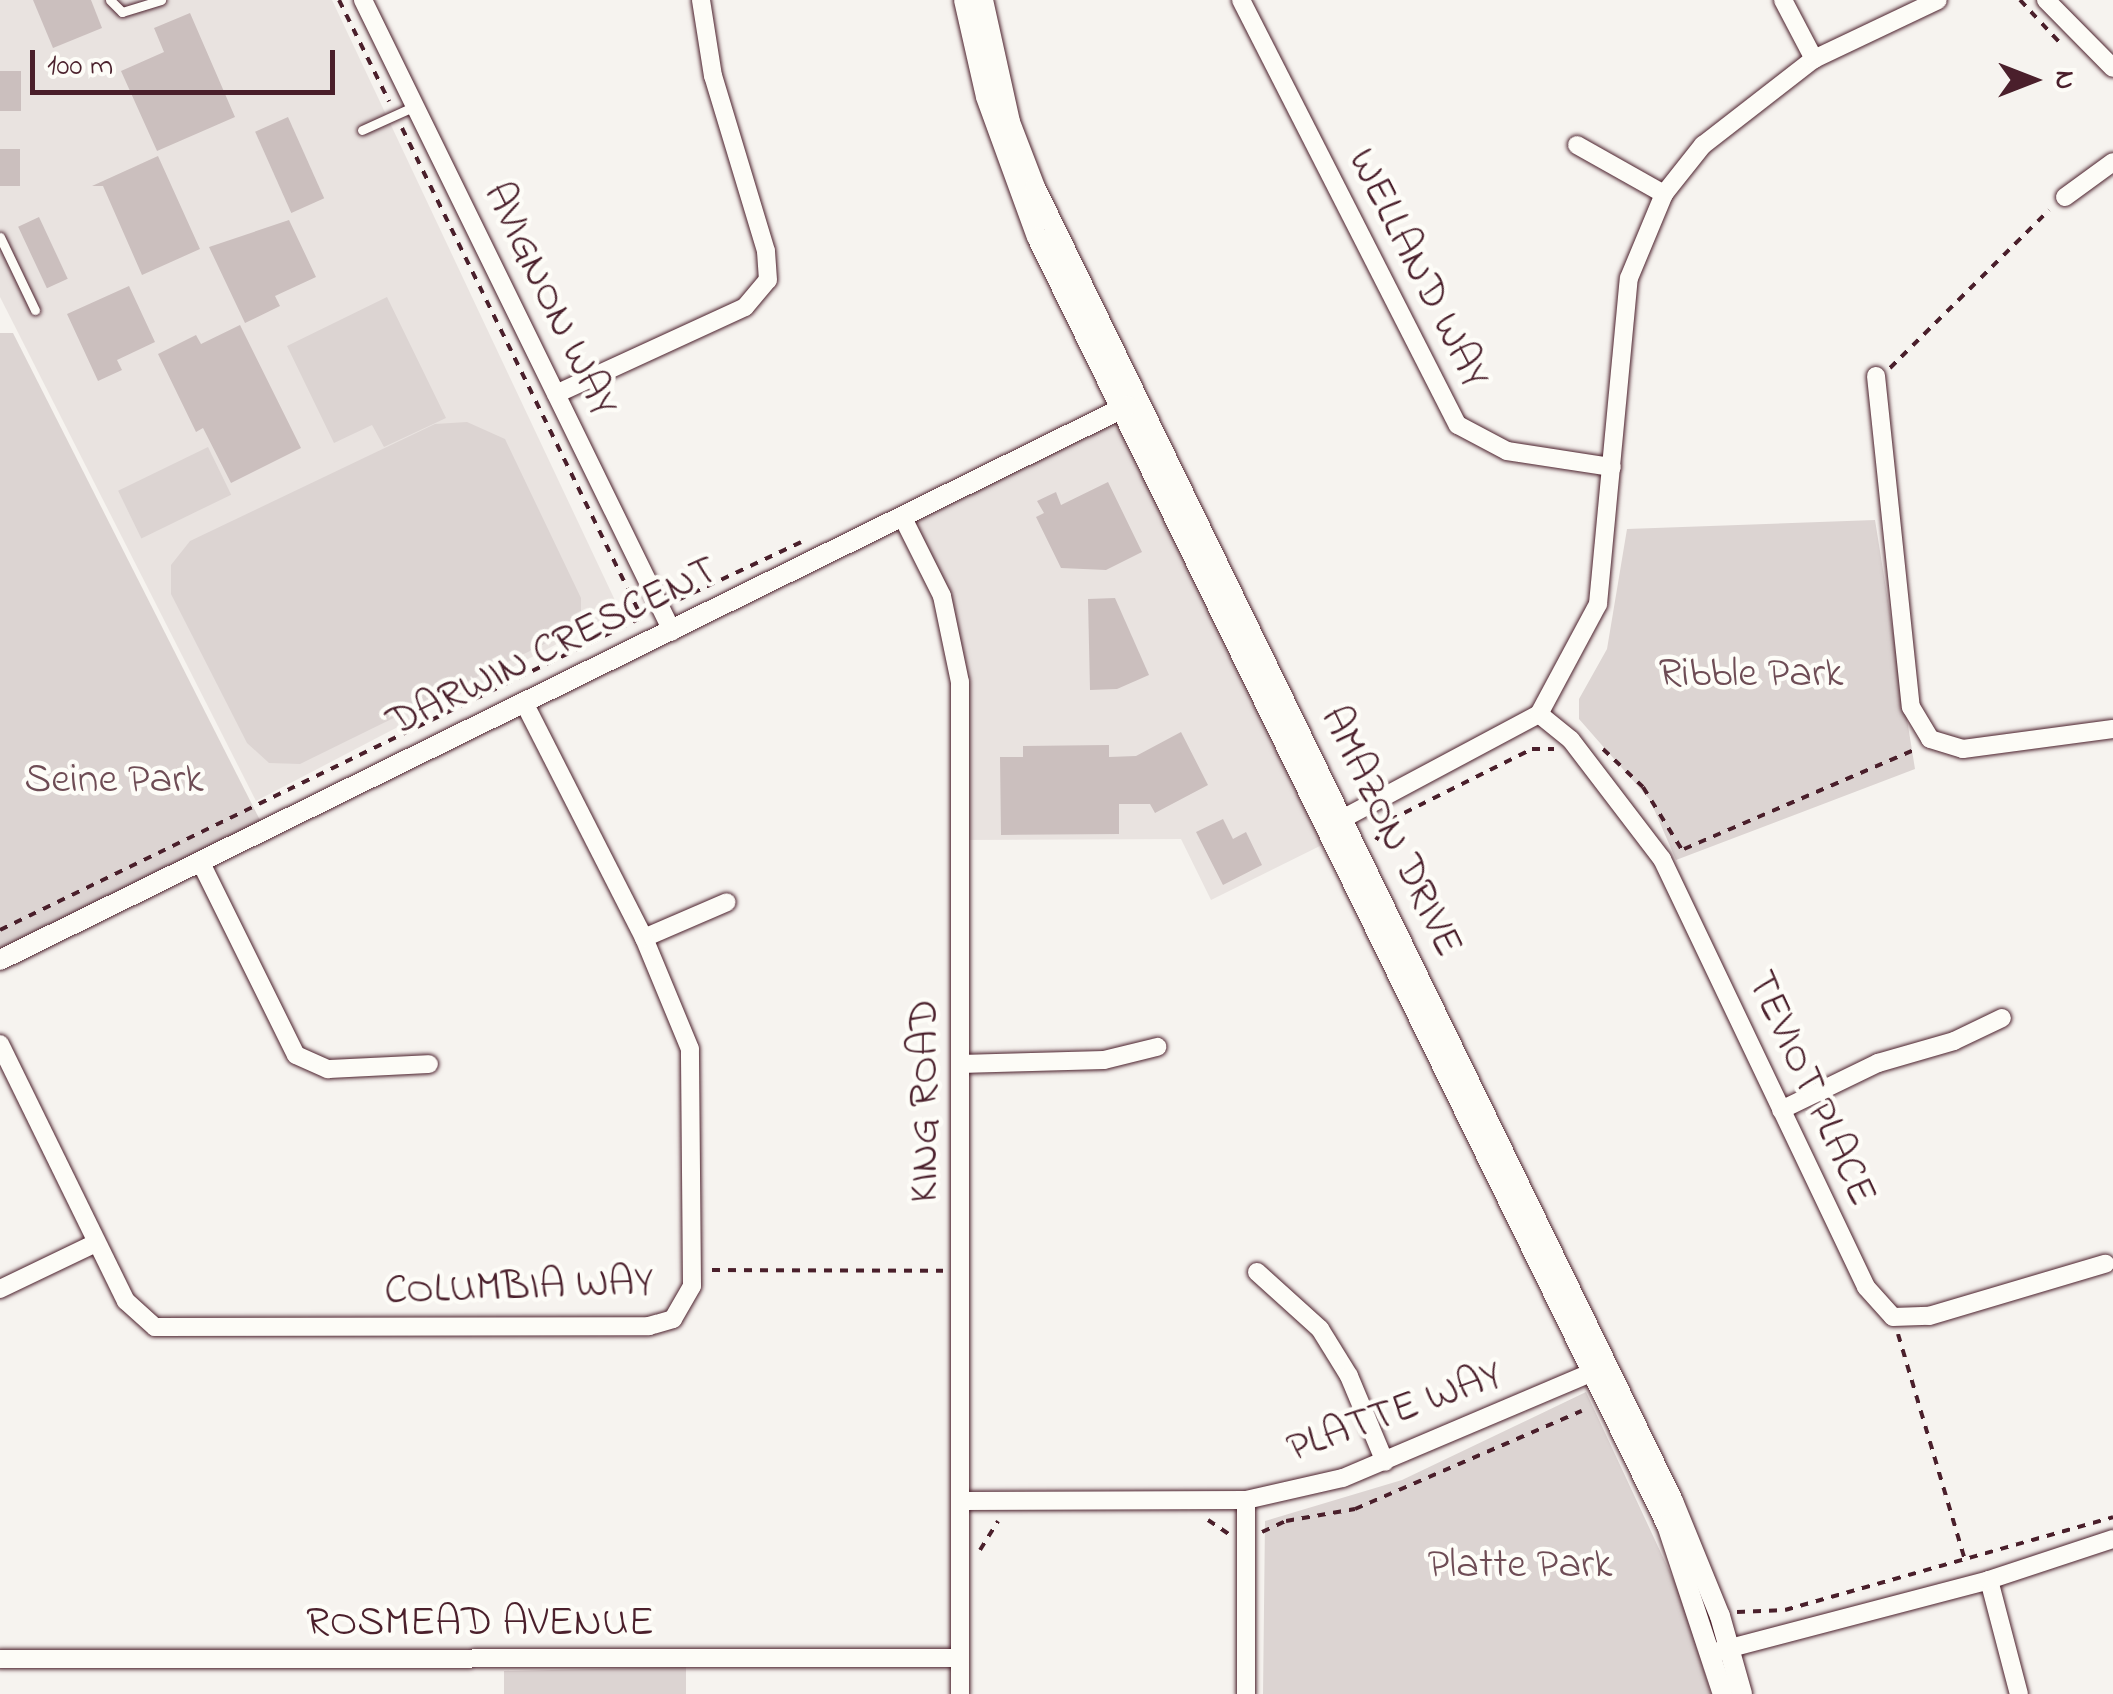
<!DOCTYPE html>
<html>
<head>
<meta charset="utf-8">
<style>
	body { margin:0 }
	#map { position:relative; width:2113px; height:1694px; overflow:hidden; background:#f6f3ef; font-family:"Indie Flower",sans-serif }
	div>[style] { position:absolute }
	.built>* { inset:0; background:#e9e3e0 }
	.green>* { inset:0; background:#dcd4d2; transform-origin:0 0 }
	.building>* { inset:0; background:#cbbfbe; transform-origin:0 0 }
	.path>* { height:4px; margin-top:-2px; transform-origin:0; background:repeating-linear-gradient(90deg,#4a1f2b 0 8px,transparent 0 16px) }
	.roads { filter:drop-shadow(0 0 2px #4a1f2b) drop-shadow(0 0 2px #4a1f2b) }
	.service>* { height:9px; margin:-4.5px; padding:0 4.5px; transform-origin:4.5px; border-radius:4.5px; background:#fdfcf7 }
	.minor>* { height:18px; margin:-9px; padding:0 9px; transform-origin:9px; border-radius:9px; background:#fdfcf7 }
	.tertiary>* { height:20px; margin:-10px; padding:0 10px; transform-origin:10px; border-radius:10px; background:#fdfcf7 }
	span { translate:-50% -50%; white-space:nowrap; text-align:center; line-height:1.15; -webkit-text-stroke:9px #fdfcf7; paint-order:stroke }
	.street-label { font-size:42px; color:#4a1f2b }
	.park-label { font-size:42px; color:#6e4c55 }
	.north { position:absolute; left:1983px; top:30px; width:100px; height:100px; -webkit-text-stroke:8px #fdfcf7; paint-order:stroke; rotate:90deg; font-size:28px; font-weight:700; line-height:40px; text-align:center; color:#4a1f2b }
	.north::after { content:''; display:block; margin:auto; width:35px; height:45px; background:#4a1f2b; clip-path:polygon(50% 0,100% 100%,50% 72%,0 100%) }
	.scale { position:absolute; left:30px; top:50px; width:305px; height:45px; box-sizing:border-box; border:5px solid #4a1f2b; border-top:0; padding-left:12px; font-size:30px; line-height:35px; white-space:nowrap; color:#4a1f2b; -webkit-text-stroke:8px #fdfcf7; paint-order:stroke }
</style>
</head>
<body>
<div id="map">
	<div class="built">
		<i style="clip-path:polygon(0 0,332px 0,620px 611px,256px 801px,0 297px)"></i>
		<i style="clip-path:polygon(1119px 410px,1332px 840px,1211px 900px,1181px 839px,960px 840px,956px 651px,903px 518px)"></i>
	</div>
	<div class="green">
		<i style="clip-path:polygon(387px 297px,446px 418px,384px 447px,372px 425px,334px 443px,287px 346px)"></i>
		<i style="clip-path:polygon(0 333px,13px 333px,266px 832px,0 961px)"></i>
		<i style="clip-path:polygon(467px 422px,505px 439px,581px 598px,581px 626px,300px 764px,269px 763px,247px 743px,171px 594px,171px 565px,190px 541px,435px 424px)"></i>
		<i style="left:208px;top:447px;width:53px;height:100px;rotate:64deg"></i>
		<i style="clip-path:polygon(1875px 520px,1915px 769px,1676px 860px,1650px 800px,1579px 719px,1579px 699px,1607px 649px,1627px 529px)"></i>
		<i style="clip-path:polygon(1586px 1392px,1682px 1598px,1711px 1694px,1263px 1694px,1265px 1521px,1402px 1480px)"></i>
		<i style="clip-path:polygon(686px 1667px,686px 1694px,504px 1694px,504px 1671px)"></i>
	</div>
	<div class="building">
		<i style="clip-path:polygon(33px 0,91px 0,102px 28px,53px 48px)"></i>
		<i style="clip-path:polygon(190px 13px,235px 117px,157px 151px,121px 71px,164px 52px,154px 28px)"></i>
		<i style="left:0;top:71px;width:21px;height:40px"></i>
		<i style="left:288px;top:117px;width:89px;height:36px;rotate:66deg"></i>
		<i style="left:0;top:149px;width:20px;height:37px"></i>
		<i style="clip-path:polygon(158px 156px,200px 249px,142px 275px,103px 186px,92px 186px)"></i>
		<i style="left:39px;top:217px;width:68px;height:23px;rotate:65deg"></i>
		<i style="clip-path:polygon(289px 220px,316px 277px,275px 296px,280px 306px,245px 323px,209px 247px)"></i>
		<i style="clip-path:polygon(129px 286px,155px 342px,117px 360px,122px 370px,98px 381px,67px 314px)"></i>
		<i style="clip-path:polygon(240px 325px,301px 448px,231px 483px,203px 428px,196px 432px,158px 354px,196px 335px,201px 344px)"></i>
		<i style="clip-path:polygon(1108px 482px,1142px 552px,1106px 570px,1061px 568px,1036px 517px,1044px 513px,1037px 501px,1056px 492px,1061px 505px)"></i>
		<i style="clip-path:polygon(1115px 598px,1149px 675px,1117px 689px,1090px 690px,1088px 599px)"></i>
		<i style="clip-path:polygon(1181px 732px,1208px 785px,1155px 813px,1150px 804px,1119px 804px,1119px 834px,1001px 835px,1000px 757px,1023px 757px,1023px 746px,1109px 745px,1109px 757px,1136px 756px)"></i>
		<i style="clip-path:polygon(1223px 819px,1233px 839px,1246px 832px,1262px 865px,1223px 885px,1196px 832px)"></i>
	</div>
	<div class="path">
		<i style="left:339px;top:0;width:113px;rotate:63.7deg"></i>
		<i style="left:2020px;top:0;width:60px;rotate:47deg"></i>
		<i style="left:402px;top:128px;width:546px;rotate:63.9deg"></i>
		<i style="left:1890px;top:368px;width:224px;rotate:-44.8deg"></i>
		<i style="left:678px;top:600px;width:136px;rotate:-25.2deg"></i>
		<i style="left:1603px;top:749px;width:55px;rotate:43.5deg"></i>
		<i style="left:1643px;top:787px;width:74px;rotate:58.2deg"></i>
		<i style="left:1376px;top:840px;width:24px;rotate:-55deg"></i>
		<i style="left:1390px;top:820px;width:159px;rotate:-26.6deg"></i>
		<i style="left:1532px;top:749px;width:22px"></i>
		<i style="left:1684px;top:849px;width:250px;rotate:-23.3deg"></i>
		<i style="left:0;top:930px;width:715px;rotate:-25.96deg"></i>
		<i style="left:712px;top:1270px;width:231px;rotate:0.2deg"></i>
		<i style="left:1898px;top:1334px;width:236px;rotate:73.5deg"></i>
		<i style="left:1208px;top:1520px;width:25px;rotate:34deg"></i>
		<i style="left:1262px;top:1532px;width:26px;rotate:-25deg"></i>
		<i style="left:1286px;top:1521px;width:70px;rotate:-9.9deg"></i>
		<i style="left:1355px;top:1509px;width:247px;rotate:-23.4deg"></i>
		<i style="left:980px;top:1550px;width:34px;rotate:-58deg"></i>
		<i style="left:1737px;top:1612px;width:48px;rotate:-2.4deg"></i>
		<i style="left:1785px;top:1610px;width:341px;rotate:-15.8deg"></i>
	</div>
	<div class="roads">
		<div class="service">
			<i style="left:110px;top:0;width:17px;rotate:45deg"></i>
			<i style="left:122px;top:12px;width:41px;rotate:-17.1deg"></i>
			<i style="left:362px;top:130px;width:58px;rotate:-24.4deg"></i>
			<i style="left:0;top:237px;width:81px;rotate:64.4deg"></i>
		</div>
		<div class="minor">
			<i style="left:363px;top:0;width:703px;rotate:63.91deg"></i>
			<i style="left:1241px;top:0;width:477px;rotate:63deg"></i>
			<i style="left:1458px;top:425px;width:55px;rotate:28deg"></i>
			<i style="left:1507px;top:451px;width:106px;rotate:8.7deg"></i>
			<i style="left:1783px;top:0;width:67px;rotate:62.3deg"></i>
			<i style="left:2046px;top:0;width:95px;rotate:45.4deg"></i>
			<i style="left:1577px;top:145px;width:100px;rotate:29.4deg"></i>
			<i style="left:2065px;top:197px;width:59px;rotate:-36.1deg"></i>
			<i style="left:1876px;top:376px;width:333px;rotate:84deg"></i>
			<i style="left:1911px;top:707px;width:37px;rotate:59deg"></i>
			<i style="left:1930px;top:739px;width:34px;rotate:17deg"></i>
			<i style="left:1963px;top:749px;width:151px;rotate:-7.6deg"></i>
			<i style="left:556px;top:394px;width:208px;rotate:-24.7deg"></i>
			<i style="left:745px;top:307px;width:35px;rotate:-50deg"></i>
			<i style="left:768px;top:280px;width:29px;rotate:-94deg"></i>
			<i style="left:766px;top:251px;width:183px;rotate:-106.8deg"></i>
			<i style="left:713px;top:76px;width:77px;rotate:-99deg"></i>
			<i style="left:903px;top:518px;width:87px;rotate:63.4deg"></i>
			<i style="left:942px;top:596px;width:88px;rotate:78.2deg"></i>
			<i style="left:960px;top:682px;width:1012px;rotate:90deg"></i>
			<i style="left:1539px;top:714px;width:41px;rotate:39.1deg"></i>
			<i style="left:1571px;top:740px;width:150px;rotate:52.6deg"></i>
			<i style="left:1662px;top:859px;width:474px;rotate:64.5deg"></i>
			<i style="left:1866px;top:1287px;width:40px;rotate:48deg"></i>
			<i style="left:1893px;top:1317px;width:36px;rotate:-2deg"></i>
			<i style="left:1929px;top:1316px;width:184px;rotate:-16.5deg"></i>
			<i style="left:1331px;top:825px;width:236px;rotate:-28.1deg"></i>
			<i style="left:1539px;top:714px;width:125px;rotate:-61.8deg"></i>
			<i style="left:1598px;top:604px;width:327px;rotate:-84.6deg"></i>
			<i style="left:1629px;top:278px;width:91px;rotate:-67.4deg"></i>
			<i style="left:1664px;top:194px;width:63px;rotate:-51.5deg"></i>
			<i style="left:1703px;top:145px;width:140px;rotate:-37.8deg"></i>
			<i style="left:1814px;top:59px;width:137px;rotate:-25.4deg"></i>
			<i style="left:201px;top:863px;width:214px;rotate:63.7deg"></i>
			<i style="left:296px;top:1055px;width:35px;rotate:24deg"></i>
			<i style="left:328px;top:1069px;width:101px;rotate:-2.8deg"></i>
			<i style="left:644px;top:938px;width:90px;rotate:-23.4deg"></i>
			<i style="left:0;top:1044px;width:286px;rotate:63.9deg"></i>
			<i style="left:126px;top:1301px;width:39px;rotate:42deg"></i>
			<i style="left:155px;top:1327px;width:494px;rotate:-0.1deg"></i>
			<i style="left:649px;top:1326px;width:25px;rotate:-16deg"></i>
			<i style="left:673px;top:1319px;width:38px;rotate:-60deg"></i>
			<i style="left:692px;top:1286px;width:237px;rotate:-90.5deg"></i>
			<i style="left:690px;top:1049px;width:120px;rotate:-112.5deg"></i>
			<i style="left:644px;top:938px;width:263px;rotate:-117deg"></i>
			<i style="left:960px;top:1064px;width:144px;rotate:-1.6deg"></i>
			<i style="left:1104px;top:1060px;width:55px;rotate:-13.8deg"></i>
			<i style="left:1781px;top:1110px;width:108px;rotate:-25.9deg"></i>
			<i style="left:1878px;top:1063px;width:79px;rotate:-16.1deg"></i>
			<i style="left:1954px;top:1041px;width:53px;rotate:-25.6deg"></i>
			<i style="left:1257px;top:1272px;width:85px;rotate:42.1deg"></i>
			<i style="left:1320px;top:1329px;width:55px;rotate:58.3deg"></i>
			<i style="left:1349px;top:1376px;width:93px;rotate:67.3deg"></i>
			<i style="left:0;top:1289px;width:106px;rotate:-25.6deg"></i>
			<i style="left:1246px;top:1500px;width:194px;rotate:90deg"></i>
			<i style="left:960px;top:1501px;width:286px;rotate:-0.2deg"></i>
			<i style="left:1246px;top:1500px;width:99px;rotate:-12.8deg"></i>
			<i style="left:1343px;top:1478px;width:285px;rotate:-23deg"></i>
			<i style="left:1989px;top:1580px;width:118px;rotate:75.3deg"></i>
			<i style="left:1719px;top:1651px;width:279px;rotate:-14.7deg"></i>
			<i style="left:1989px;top:1580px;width:131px;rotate:-18.3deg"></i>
			<i style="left:0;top:1659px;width:960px;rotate:-0.06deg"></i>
		</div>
		<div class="tertiary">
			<i style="left:964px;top:0;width:99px;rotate:77.2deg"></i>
			<i style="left:986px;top:97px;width:149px;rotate:70deg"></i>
			<i style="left:1037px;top:237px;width:1434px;rotate:63.94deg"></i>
			<i style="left:1667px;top:1525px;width:178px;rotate:71.7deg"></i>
			<i style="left:983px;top:0;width:125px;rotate:77.5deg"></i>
			<i style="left:1010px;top:122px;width:70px;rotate:69deg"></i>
			<i style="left:1035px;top:187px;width:1461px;rotate:64.1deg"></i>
			<i style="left:1673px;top:1501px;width:124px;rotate:67.8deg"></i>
			<i style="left:1720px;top:1616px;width:81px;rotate:74.2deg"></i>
			<i style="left:0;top:960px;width:1256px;rotate:-26.18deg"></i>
		</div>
	</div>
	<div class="street-label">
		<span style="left:1417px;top:269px;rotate:63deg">WELLAND WAY</span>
		<span style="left:549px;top:300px;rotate:64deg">AVIGNON WAY</span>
		<span style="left:553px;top:648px;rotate:-26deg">DARWIN CRESCENT</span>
		<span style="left:1390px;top:832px;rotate:64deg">AMAZON DRIVE</span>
		<span style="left:1810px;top:1089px;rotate:65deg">TEVIOT PLACE</span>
		<span style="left:926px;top:1101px;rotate:-90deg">KING ROAD</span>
		<span style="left:519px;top:1288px;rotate:-2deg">COLUMBIA WAY</span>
		<span style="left:1395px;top:1413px;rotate:-20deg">PLATTE WAY</span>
		<span style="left:480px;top:1624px">ROSMEAD AVENUE</span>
	</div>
	<div class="park-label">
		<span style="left:1751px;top:675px">Ribble Park</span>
		<span style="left:114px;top:781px">Seine Park</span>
		<span style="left:1520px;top:1566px">Platte Park</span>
	</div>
	<div class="north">N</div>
	<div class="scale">100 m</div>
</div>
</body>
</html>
